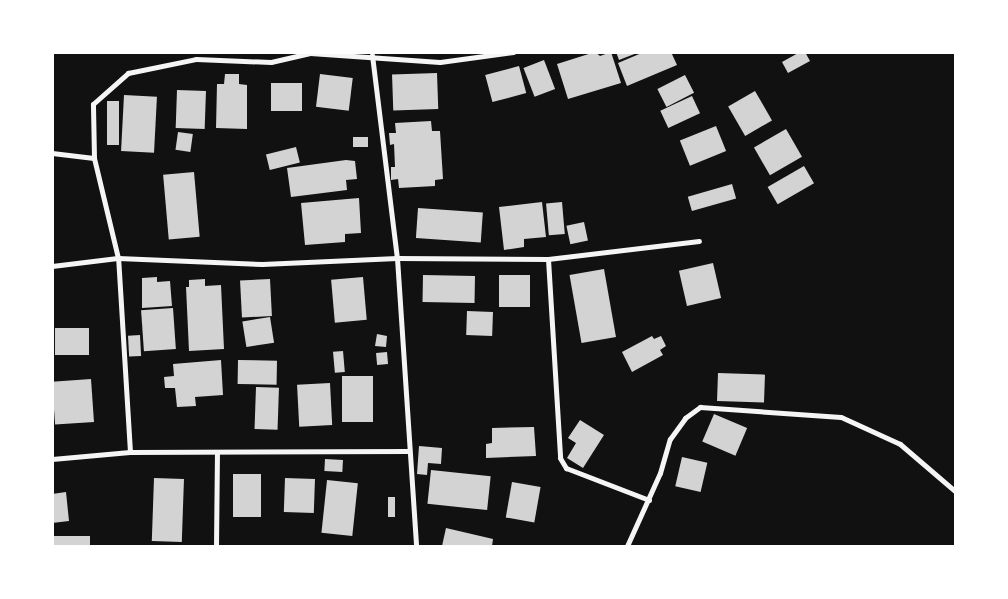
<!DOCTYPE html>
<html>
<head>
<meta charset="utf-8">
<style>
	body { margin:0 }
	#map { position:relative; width:1008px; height:599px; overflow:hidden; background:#111; font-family:"Space Grotesk",sans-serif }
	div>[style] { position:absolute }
	.building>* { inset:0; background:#d3d3d3; transform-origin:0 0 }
	.minor>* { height:5px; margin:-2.5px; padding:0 2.5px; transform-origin:2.5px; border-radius:2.5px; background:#f5f5f5 }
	span { translate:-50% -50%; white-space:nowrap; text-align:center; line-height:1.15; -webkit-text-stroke:5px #fff; paint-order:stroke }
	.frame { position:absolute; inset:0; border:54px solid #fff; pointer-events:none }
</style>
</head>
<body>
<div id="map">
	<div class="building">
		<i style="clip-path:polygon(595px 52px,600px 56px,611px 52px,621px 83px,568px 99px,557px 64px)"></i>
		<i style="clip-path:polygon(616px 52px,637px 52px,637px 53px,619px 60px)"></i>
		<i style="clip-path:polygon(644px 52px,671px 52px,677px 65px,627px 86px,618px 63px)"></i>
		<i style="clip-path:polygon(800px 52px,805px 52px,810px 61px,788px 73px,782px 62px)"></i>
		<i style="left:544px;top:60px;width:31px;height:22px;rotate:69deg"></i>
		<i style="left:519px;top:66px;width:28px;height:35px;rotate:75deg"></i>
		<i style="left:437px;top:73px;width:36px;height:45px;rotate:88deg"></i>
		<i style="clip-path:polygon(225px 74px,239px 74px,239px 84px,247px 85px,247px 129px,216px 128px,217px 84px,224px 84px)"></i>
		<i style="left:320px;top:74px;width:33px;height:33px;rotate:7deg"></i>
		<i style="left:685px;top:75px;width:20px;height:31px;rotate:63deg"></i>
		<i style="left:271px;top:83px;width:31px;height:28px"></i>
		<i style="left:177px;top:90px;width:29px;height:38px;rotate:2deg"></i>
		<i style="left:755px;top:91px;width:34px;height:31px;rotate:60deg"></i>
		<i style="left:124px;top:95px;width:33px;height:56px;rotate:3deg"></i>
		<i style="left:692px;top:96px;width:19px;height:35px;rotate:65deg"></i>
		<i style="left:107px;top:101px;width:12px;height:44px"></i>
		<i style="clip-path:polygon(431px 121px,432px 131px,440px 131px,443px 179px,435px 180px,435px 186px,399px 188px,398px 179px,391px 180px,391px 167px,395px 167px,394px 144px,390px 145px,389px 133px,396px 133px,395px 123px)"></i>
		<i style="left:716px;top:126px;width:27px;height:39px;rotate:68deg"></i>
		<i style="left:786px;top:129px;width:32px;height:37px;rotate:60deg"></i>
		<i style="left:178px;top:132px;width:15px;height:18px;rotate:8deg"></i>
		<i style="left:353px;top:137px;width:15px;height:10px"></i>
		<i style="left:296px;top:147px;width:16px;height:31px;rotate:76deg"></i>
		<i style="clip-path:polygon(346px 160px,355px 161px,357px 179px,346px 180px,347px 190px,291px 197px,287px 168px)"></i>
		<i style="left:804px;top:166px;width:20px;height:42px;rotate:60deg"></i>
		<i style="left:194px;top:172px;width:65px;height:31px;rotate:85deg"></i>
		<i style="left:732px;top:184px;width:15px;height:46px;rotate:74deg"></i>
		<i style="clip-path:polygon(359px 198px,361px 233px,345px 234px,345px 242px,305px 245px,301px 203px)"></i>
		<i style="clip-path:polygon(542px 202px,546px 237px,524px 239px,524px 247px,504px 250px,499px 207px)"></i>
		<i style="left:562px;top:202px;width:32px;height:16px;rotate:85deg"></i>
		<i style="left:418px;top:208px;width:65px;height:30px;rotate:4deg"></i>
		<i style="left:584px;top:222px;width:19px;height:18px;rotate:78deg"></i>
		<i style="left:713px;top:263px;width:36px;height:35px;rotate:77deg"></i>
		<i style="left:604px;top:269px;width:69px;height:35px;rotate:80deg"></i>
		<i style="left:423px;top:275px;width:52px;height:27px;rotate:1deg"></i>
		<i style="left:499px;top:275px;width:31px;height:32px"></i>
		<i style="clip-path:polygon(157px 277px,157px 282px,170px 281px,172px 306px,142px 308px,142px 278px)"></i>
		<i style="left:363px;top:277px;width:43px;height:32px;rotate:85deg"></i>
		<i style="clip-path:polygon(205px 279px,205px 286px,221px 285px,224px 349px,189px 351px,186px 287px,189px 287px,189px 280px)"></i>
		<i style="left:270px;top:279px;width:37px;height:30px;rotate:87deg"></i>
		<i style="left:173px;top:308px;width:41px;height:32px;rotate:86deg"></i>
		<i style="left:467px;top:311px;width:26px;height:24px;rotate:2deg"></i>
		<i style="left:270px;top:317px;width:26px;height:28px;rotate:81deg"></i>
		<i style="left:55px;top:328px;width:34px;height:27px"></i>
		<i style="clip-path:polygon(377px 334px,387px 336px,386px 347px,375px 346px)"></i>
		<i style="left:140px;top:335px;width:21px;height:12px;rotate:87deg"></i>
		<i style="clip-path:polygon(652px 336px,654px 339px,661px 336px,666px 346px,660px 350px,663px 355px,632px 372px,622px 352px)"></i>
		<i style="left:343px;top:351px;width:21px;height:10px;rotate:85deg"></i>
		<i style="left:387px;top:352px;width:12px;height:11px;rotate:85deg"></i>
		<i style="clip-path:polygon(221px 360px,223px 395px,195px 397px,196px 406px,177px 407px,175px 388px,165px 388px,164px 377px,174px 376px,173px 364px)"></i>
		<i style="left:238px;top:360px;width:39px;height:24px;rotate:1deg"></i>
		<i style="left:718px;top:373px;width:47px;height:28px;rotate:2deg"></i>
		<i style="left:373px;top:376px;width:46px;height:31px;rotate:90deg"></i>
		<i style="left:91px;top:379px;width:43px;height:39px;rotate:86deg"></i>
		<i style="left:330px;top:383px;width:42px;height:33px;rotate:87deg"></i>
		<i style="left:256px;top:387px;width:23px;height:42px;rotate:2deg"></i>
		<i style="left:714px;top:414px;width:36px;height:30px;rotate:23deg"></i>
		<i style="clip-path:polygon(580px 420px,604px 435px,583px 468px,567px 458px,576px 443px,568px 438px)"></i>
		<i style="clip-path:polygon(534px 427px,536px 456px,486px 458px,486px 444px,492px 443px,492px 428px)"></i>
		<i style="clip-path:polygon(419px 446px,442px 448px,441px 464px,428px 463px,427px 475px,417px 474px)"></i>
		<i style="left:682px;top:457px;width:26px;height:30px;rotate:13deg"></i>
		<i style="left:325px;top:459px;width:18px;height:12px;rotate:3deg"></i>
		<i style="left:431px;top:470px;width:60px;height:34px;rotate:6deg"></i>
		<i style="left:233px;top:474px;width:28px;height:43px"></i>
		<i style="left:154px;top:478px;width:30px;height:63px;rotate:2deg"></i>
		<i style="left:285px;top:478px;width:30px;height:34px;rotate:2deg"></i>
		<i style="left:327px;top:480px;width:31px;height:53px;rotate:6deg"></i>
		<i style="left:512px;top:482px;width:29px;height:36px;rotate:10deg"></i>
		<i style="clip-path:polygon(66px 492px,69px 521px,52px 523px,52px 494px)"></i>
		<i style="left:388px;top:497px;width:7px;height:20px"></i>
		<i style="clip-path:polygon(446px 528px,493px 539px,492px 546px,442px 546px)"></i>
		<i style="left:52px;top:536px;width:38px;height:10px"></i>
	</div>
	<div class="minor">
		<i style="left:372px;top:55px;width:205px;rotate:83deg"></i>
		<i style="left:397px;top:258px;width:289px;rotate:86.2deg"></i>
		<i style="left:52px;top:153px;width:42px;rotate:6.8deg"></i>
		<i style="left:548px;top:259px;width:199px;rotate:86.5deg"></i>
		<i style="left:560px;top:458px;width:12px;rotate:59deg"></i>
		<i style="left:566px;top:468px;width:89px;rotate:21.1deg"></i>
		<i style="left:52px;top:266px;width:66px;rotate:-6.9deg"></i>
		<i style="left:118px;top:258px;width:144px;rotate:2.4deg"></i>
		<i style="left:262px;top:264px;width:135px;rotate:-2.5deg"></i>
		<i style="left:397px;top:258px;width:151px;rotate:0.4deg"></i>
		<i style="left:548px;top:259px;width:152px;rotate:-6.8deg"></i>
		<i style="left:130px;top:452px;width:194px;rotate:-93.5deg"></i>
		<i style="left:118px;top:258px;width:103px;rotate:-103.5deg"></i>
		<i style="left:94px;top:158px;width:54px;rotate:-91.1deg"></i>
		<i style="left:93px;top:104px;width:47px;rotate:-41.5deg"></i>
		<i style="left:128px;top:73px;width:69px;rotate:-11.6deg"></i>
		<i style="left:196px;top:59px;width:75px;rotate:2.3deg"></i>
		<i style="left:271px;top:62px;width:40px;rotate:-13deg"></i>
		<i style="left:310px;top:53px;width:130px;rotate:4deg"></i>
		<i style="left:440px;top:62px;width:74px;rotate:-7.8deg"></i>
		<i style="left:52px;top:459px;width:78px;rotate:-5.1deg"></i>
		<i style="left:130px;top:452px;width:278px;rotate:-0.2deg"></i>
		<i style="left:216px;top:546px;width:92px;rotate:-89.4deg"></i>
		<i style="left:627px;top:546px;width:80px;rotate:-65.7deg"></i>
		<i style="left:660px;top:473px;width:35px;rotate:-74deg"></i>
		<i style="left:670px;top:439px;width:26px;rotate:-54deg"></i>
		<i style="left:685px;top:418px;width:19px;rotate:-36deg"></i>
		<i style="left:700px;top:407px;width:141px;rotate:4.1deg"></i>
		<i style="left:841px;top:417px;width:65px;rotate:24.6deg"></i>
		<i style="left:900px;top:444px;width:74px;rotate:40.6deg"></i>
	</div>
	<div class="frame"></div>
</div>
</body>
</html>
